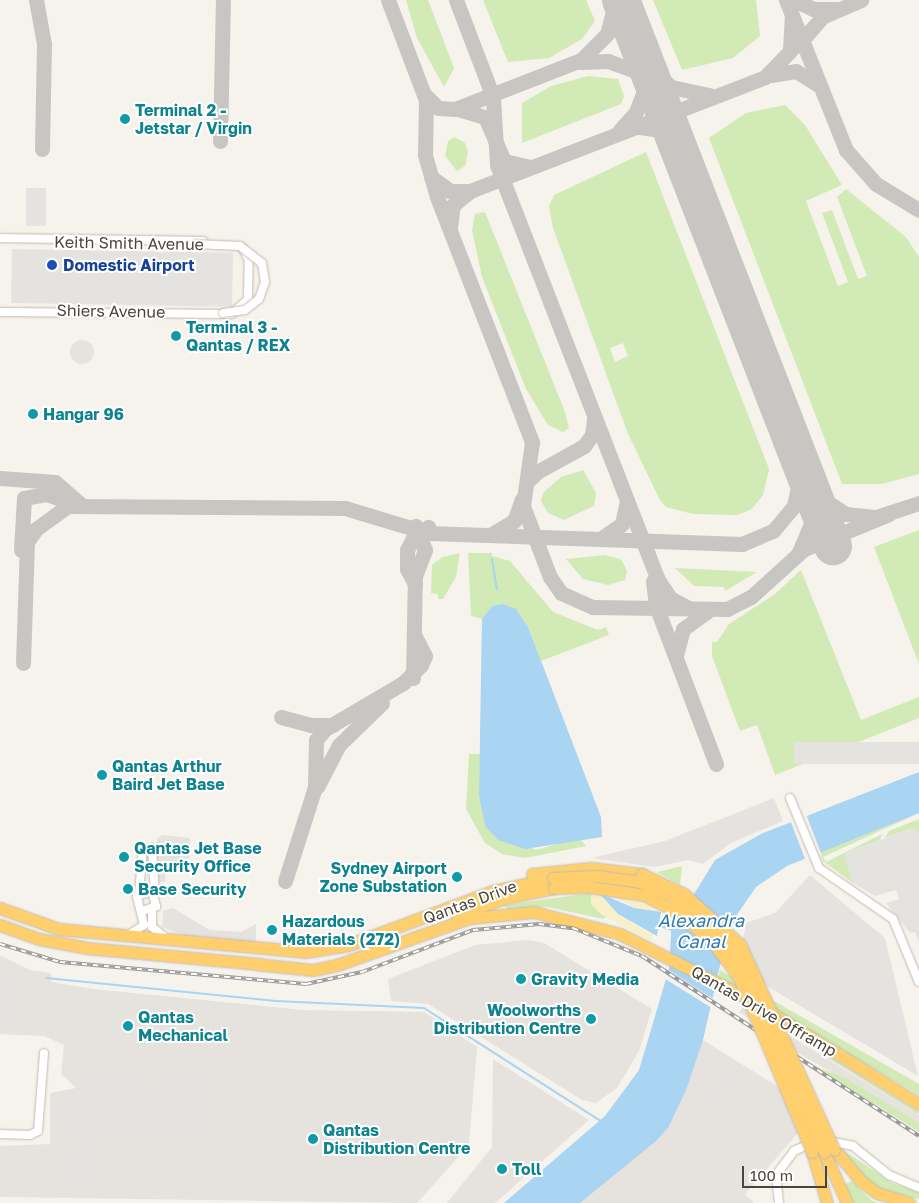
<!DOCTYPE html>
<html>
<head>
<meta charset="utf-8">
<style>
	body { margin:0 }
	#map { position:relative; width:919px; height:1203px; overflow:hidden; background:#f6f3ec; font-family:"Golos Text",sans-serif }
	div>[style] { position:absolute }
	.industrial>* { inset:0; background:#e6e2dd }
	.green>* { inset:0; background:#d2eab5; transform-origin:0 0 }
	.sand>* { inset:0; background:#f9efc9 }
	.parking>* { inset:0; background:#e5e3e0; transform-origin:0 0 }
	.round { border-radius:50% }
	.water>* { inset:0; background:#a9d4f2 }
	.pier>* { inset:0; background:#f6f3ec; transform-origin:0 0 }
	.stream>* { height:2px; margin:-1px; padding:0 1px; transform-origin:1px; border-radius:1px; background:#a9d4f2 }
	.canal>* { height:5.5px; margin:-2.75px; padding:0 2.75px; transform-origin:2.75px; border-radius:2.75px; background:#a9d4f2 }
	.taxiway>* { height:15px; margin:-7.5px; padding:0 7.5px; transform-origin:7.5px; border-radius:7.5px; background:#c8c6c3 }
	.runway>* { height:38px; margin:-19px; padding:0 19px; transform-origin:19px; border-radius:19px; background:#c8c6c3 }
	.roads { filter:drop-shadow(0 0 1px #c2bbae) drop-shadow(0 0 1px #c2bbae) }
	.minor>* { height:8px; margin:-4px; padding:0 4px; transform-origin:4px; border-radius:4px; background:#fff }
	.highway>* { height:11px; margin:-5.5px; padding:0 5.5px; transform-origin:5.5px; border-radius:5.5px; background:#ffcf6e }
	.rail>* { height:4px; margin-top:-2px; transform-origin:0; background:repeating-linear-gradient(90deg,#fff 0 5.5px,#9a9a9a 0 11px); box-sizing:border-box; border-block:1px solid #9a9a9a }
	.bridges { filter:drop-shadow(0 0 1px #c2bbae) drop-shadow(0 0 1px #c2bbae) }
	.minor-bridge>* { height:8px; margin:-4px; padding:0 4px; transform-origin:4px; border-radius:4px; background:#fff }
	.highway-bridge>* { height:11px; margin:-5.5px; padding:0 5.5px; transform-origin:5.5px; border-radius:5.5px; background:#ffcf6e }
	.dots>* { width:14px; height:14px; translate:-50% -50%; box-sizing:border-box; border:2px solid #fff; border-radius:50% }
	span { translate:-50% -50%; white-space:nowrap; text-align:center; line-height:1.15; -webkit-text-stroke:4px #fff; paint-order:stroke }
	.culture-label { font-size:16px; color:#0d838f; font-weight:700 }
	.left { translate:0 -50%; text-align:left }
	.right { translate:-100% -50%; text-align:right }
	.street-label { font-size:16px; color:#4b4439 }
	.transit-label { font-size:16px; color:#164399; font-weight:700 }
	.water-label { font-size:18px; color:#2e7ab2; font-style:italic }
	.scale { position:absolute; left:742px; top:1166px; width:85px; height:22px; box-sizing:border-box; border:2px solid #4b4439; border-top:0; padding-left:6px; font-size:15px; line-height:18px; white-space:nowrap; color:#4b4439; -webkit-text-stroke:4px #fff; paint-order:stroke }
</style>
</head>
<body>
<div id="map">
	<div class="industrial">
		<i style="clip-path:polygon(527px 940px,544px 943px,652px 1009px,639px 1051px,617px 1088px,596px 1103px,582px 1100px,428px 1004px,391px 1001px,388px 979px,475px 945px)"></i>
		<i style="clip-path:polygon(0 955px,30px 970px,51px 973px,51px 982px,93px 989px,303px 1010px,424px 1012px,477px 1047px,469px 1145px,417px 1203px,0 1197px,0 1146px,50px 1144px,50px 1093px,76px 1088px,61px 1074px,64px 1045px,44px 1036px,0 1034px)"></i>
		<i style="clip-path:polygon(743px 1007px,919px 1115px,919px 1123px,800px 1054px,739px 1012px)"></i>
		<i style="clip-path:polygon(703px 1040px,817px 1111px,745px 1194px,754px 1203px,580px 1203px,668px 1128px)"></i>
		<i style="clip-path:polygon(493px 1059px,589px 1120px,495px 1203px,447px 1203px,492px 1147px)"></i>
	</div>
	<div class="green">
		<i style="clip-path:polygon(406px 0,428px 0,454px 68px,444px 87px,417px 38px)"></i>
		<i style="clip-path:polygon(483px 0,586px 0,595px 21px,582px 39px,549px 58px,508px 62px)"></i>
		<i style="clip-path:polygon(653px 0,756px 0,760px 36px,733px 58px,682px 70px)"></i>
		<i style="clip-path:polygon(588px 76px,618px 79px,624px 96px,621px 104px,522px 143px,522px 103px,551px 86px)"></i>
		<i style="clip-path:polygon(785px 105px,805px 125px,842px 185px,806px 201px,838px 286px,848px 282px,822px 213px,832px 210px,858px 279px,867px 276px,837px 197px,846px 189px,906px 237px,919px 257px,919px 474px,882px 484px,842px 484px,709px 138px,746px 113px)"></i>
		<i style="clip-path:polygon(454px 137px,465px 143px,468px 152px,465px 166px,457px 171px,445px 156px,448px 141px)"></i>
		<i style="clip-path:polygon(evenodd,646px 152px,769px 469px,763px 495px,752px 509px,737px 515px,693px 514px,666px 507px,660px 500px,628px 434px,553px 228px,549px 206px,554px 195px,646px 152px,623px 343px,628px 356px,615px 362px,610px 348px,623px 343px)"></i>
		<i style="clip-path:polygon(485px 212px,565px 412px,569px 428px,563px 432px,548px 425px,526px 389px,482px 277px,472px 230px,475px 214px)"></i>
		<i style="clip-path:polygon(583px 470px,596px 493px,594px 506px,564px 520px,548px 513px,541px 501px,543px 493px,561px 477px)"></i>
		<i style="clip-path:polygon(919px 530px,919px 664px,874px 547px)"></i>
		<i style="clip-path:polygon(460px 553px,456px 577px,443px 599px,438px 599px,438px 594px,431px 593px,432px 565px,442px 557px)"></i>
		<i style="clip-path:polygon(468px 553px,492px 553px,492px 556px,510px 561px,553px 612px,598px 630px,606px 627px,609px 635px,541px 661px,528px 627px,492px 606px,482px 619px,471px 616px)"></i>
		<i style="clip-path:polygon(604px 555px,621px 559px,627px 571px,625px 580px,608px 585px,583px 579px,566px 559px)"></i>
		<i style="clip-path:polygon(675px 568px,757px 572px,725px 591px,724px 587px,694px 586px)"></i>
		<i style="clip-path:polygon(801px 570px,861px 720px,919px 697px,919px 718px,775px 775px,757px 725px,740px 731px,712px 656px,712px 642px,717px 642px,729px 624px,775px 594px)"></i>
		<i style="clip-path:polygon(469px 754px,480px 754px,479px 796px,485px 826px,536px 850px,579px 838px,586px 846px,525px 858px,502px 854px,485px 843px,466px 809px)"></i>
		<i style="clip-path:polygon(919px 813px,823px 857px,826px 862px,882px 834px,880px 840px,845px 853px,853px 883px,823px 861px,820px 851px)"></i>
		<i style="clip-path:polygon(919px 819px,919px 833px,913px 828px,885px 838px,889px 831px)"></i>
		<i style="clip-path:polygon(682px 866px,680px 885px,657px 872px)"></i>
		<i style="clip-path:polygon(591px 893px,591px 904px,606px 917px,603px 919px,548px 907px,507px 909px,504px 905px)"></i>
		<i style="clip-path:polygon(720px 970px,919px 1084px,919px 1095px,718px 978px)"></i>
		<i style="left:824px;top:1053px;width:112px;height:2px;rotate:32deg"></i>
		<i style="clip-path:polygon(814px 1066px,844px 1077px,919px 1123px,919px 1132px)"></i>
		<i style="clip-path:polygon(840px 1148px,892px 1183px,919px 1192px,919px 1199px,880px 1189px,865px 1179px)"></i>
		<i style="clip-path:polygon(852px 1181px,871px 1200px,877px 1203px,848px 1203px,841px 1186px)"></i>
	</div>
	<div class="sand">
		<i style="clip-path:polygon(591px 893px,599px 893px,618px 915px,653px 935px,651px 941px,601px 914px,591px 904px)"></i>
		<i style="clip-path:polygon(612px 895px,650px 906px,655px 912px,634px 908px)"></i>
	</div>
	<div class="parking">
		<i style="left:26px;top:188px;width:20px;height:38px"></i>
		<i style="left:12px;top:249px;width:221px;height:54px;rotate:1deg"></i>
		<i class="round" style="left:70px;top:340px;width:24px;height:24px"></i>
		<i style="left:919px;top:742px;width:22px;height:125px;rotate:90deg"></i>
		<i style="clip-path:polygon(774px 798px,783px 821px,731px 843px,703px 864px,688px 860px,654px 867px,591px 858px,665px 841px)"></i>
		<i style="clip-path:polygon(913px 828px,919px 833px,919px 943px,915px 932px,910px 933px,886px 903px,899px 899px,896px 890px,875px 896px,853px 883px,845px 859px,845px 853px)"></i>
		<i style="clip-path:polygon(162px 835px,190px 838px,190px 858px,166px 864px,165px 882px,157px 882px,157px 839px)"></i>
		<i style="clip-path:polygon(810px 875px,885px 938px,918px 1076px,738px 969px,746px 923px,775px 913px)"></i>
		<i style="clip-path:polygon(173px 908px,210px 930px,241px 932px,256px 924px,256px 944px,182px 935px,162px 927px,163px 911px)"></i>
		<i style="clip-path:polygon(0 976px,19px 990px,15px 1023px,0 1023px)"></i>
		<i style="clip-path:polygon(142px 1065px,148px 1071px,148px 1089px,159px 1089px,160px 1073px,208px 1077px,208px 1138px,97px 1133px,97px 1138px,102px 1138px,100px 1195px,70px 1195px,72px 1139px,77px 1133px,52px 1132px,52px 1094px,78px 1090px,77px 1070px,82px 1067px)"></i>
		<i style="clip-path:polygon(724px 1071px,740px 1077px,701px 1109px,691px 1107px,697px 1094px)"></i>
	</div>
	<div class="water">
		<i style="clip-path:polygon(502px 604px,516px 609px,528px 627px,601px 817px,602px 837px,525px 849px,498px 840px,485px 826px,479px 796px,482px 619px,492px 606px)"></i>
		<i style="clip-path:polygon(919px 772px,919px 813px,787px 866px,756px 887px,738px 913px,724px 948px,703px 1040px,686px 1090px,668px 1128px,656px 1141px,580px 1203px,504px 1203px,605px 1116px,639px 1070px,669px 969px,672px 918px,691px 899px,715px 860px,761px 834px)"></i>
		<i style="clip-path:polygon(599px 893px,634px 908px,661px 912px,657px 936px,618px 914px)"></i>
	</div>
	<div class="pier">
		<i style="left:806px;top:814px;width:43px;height:17px;rotate:69deg"></i>
		<i style="clip-path:polygon(667px 969px,715px 1000px,715px 1004px,665px 973px)"></i>
		<i style="left:665px;top:974px;width:58px;height:4px;rotate:32deg"></i>
	</div>
	<div class="stream">
		<i style="left:492px;top:559px;width:31px;rotate:81deg"></i>
		<i style="left:46px;top:978px;width:231px;rotate:5.7deg"></i>
		<i style="left:276px;top:1001px;width:148px;rotate:2.7deg"></i>
		<i style="left:424px;top:1008px;width:210px;rotate:32.6deg"></i>
	</div>
	<div class="canal">
		<i style="left:654px;top:922px;width:23px;rotate:18deg"></i>
	</div>
	<div class="taxiway">
		<i style="left:36px;top:0;width:45px;rotate:79.7deg"></i>
		<i style="left:44px;top:44px;width:105px;rotate:91.1deg"></i>
		<i style="left:388px;top:0;width:107px;rotate:69.2deg"></i>
		<i style="left:426px;top:100px;width:55px;rotate:91deg"></i>
		<i style="left:425px;top:155px;width:44px;rotate:74.1deg"></i>
		<i style="left:437px;top:197px;width:263px;rotate:68.8deg"></i>
		<i style="left:532px;top:442px;width:65px;rotate:98deg"></i>
		<i style="left:523px;top:506px;width:76px;rotate:69.2deg"></i>
		<i style="left:550px;top:577px;width:19px;rotate:55deg"></i>
		<i style="left:561px;top:593px;width:35px;rotate:24deg"></i>
		<i style="left:593px;top:607px;width:134px;rotate:0.9deg"></i>
		<i style="left:727px;top:609px;width:27px;rotate:-27deg"></i>
		<i style="left:751px;top:597px;width:72px;rotate:-42.2deg"></i>
		<i style="left:804px;top:549px;width:92px;rotate:-22.4deg"></i>
		<i style="left:456px;top:0;width:104px;rotate:69.1deg"></i>
		<i style="left:493px;top:97px;width:68px;rotate:86.6deg"></i>
		<i style="left:497px;top:165px;width:443px;rotate:68.8deg"></i>
		<i style="left:657px;top:578px;width:24px;rotate:57deg"></i>
		<i style="left:670px;top:598px;width:21px;rotate:28deg"></i>
		<i style="left:786px;top:0;width:162px;rotate:68.2deg"></i>
		<i style="left:846px;top:150px;width:45px;rotate:48.6deg"></i>
		<i style="left:876px;top:184px;width:50px;rotate:31.2deg"></i>
		<i style="left:794px;top:0;width:21px;rotate:25deg"></i>
		<i style="left:813px;top:9px;width:22px"></i>
		<i style="left:797px;top:46px;width:38px;rotate:-49deg"></i>
		<i style="left:822px;top:17px;width:43px;rotate:-23.6deg"></i>
		<i style="left:581px;top:62px;width:27px;rotate:-2deg"></i>
		<i style="left:608px;top:61px;width:32px;rotate:20deg"></i>
		<i style="left:638px;top:72px;width:20px;rotate:45deg"></i>
		<i style="left:652px;top:86px;width:35px;rotate:65deg"></i>
		<i style="left:647px;top:64px;width:33px;rotate:44deg"></i>
		<i style="left:671px;top:87px;width:40px;rotate:12deg"></i>
		<i style="left:771px;top:75px;width:25px;rotate:-9deg"></i>
		<i style="left:796px;top:71px;width:26px;rotate:32deg"></i>
		<i style="left:425px;top:95px;width:18px;rotate:45deg"></i>
		<i style="left:438px;top:108px;width:17px;rotate:3deg"></i>
		<i style="left:455px;top:109px;width:135px;rotate:-21.3deg"></i>
		<i style="left:581px;top:60px;width:37px;rotate:-45deg"></i>
		<i style="left:607px;top:34px;width:35px;rotate:-75deg"></i>
		<i style="left:458px;top:109px;width:28px;rotate:17deg"></i>
		<i style="left:485px;top:117px;width:48px;rotate:66.6deg"></i>
		<i style="left:504px;top:161px;width:26px;rotate:13deg"></i>
		<i style="left:640px;top:127px;width:25px;rotate:9deg"></i>
		<i style="left:665px;top:131px;width:31px;rotate:58deg"></i>
		<i style="left:619px;top:131px;width:25px;rotate:-48deg"></i>
		<i style="left:636px;top:112px;width:22px;rotate:-69deg"></i>
		<i style="left:644px;top:91px;width:21px;rotate:-85deg"></i>
		<i style="left:646px;top:70px;width:25px;rotate:-108deg"></i>
		<i style="left:220px;top:141px;width:141px;rotate:-88.8deg"></i>
		<i style="left:431px;top:177px;width:24px;rotate:36deg"></i>
		<i style="left:450px;top:191px;width:20px"></i>
		<i style="left:470px;top:191px;width:316px;rotate:-21.1deg"></i>
		<i style="left:765px;top:77px;width:36px;rotate:-46deg"></i>
		<i style="left:790px;top:51px;width:35px;rotate:-87deg"></i>
		<i style="left:450px;top:228px;width:23px;rotate:-83deg"></i>
		<i style="left:453px;top:205px;width:22px;rotate:-39deg"></i>
		<i style="left:804px;top:469px;width:30px;rotate:63deg"></i>
		<i style="left:818px;top:496px;width:33px;rotate:33deg"></i>
		<i style="left:846px;top:514px;width:30px;rotate:6deg"></i>
		<i style="left:876px;top:517px;width:45px;rotate:-18deg"></i>
		<i style="left:0;top:478px;width:55px;rotate:4.2deg"></i>
		<i style="left:55px;top:482px;width:33px;rotate:41deg"></i>
		<i style="left:527px;top:482px;width:14px;rotate:-45deg"></i>
		<i style="left:537px;top:472px;width:54px;rotate:-29deg"></i>
		<i style="left:584px;top:446px;width:14px;rotate:-54deg"></i>
		<i style="left:592px;top:435px;width:17px;rotate:-83deg"></i>
		<i style="left:492px;top:534px;width:26px;rotate:-31deg"></i>
		<i style="left:514px;top:521px;width:23px;rotate:-70deg"></i>
		<i style="left:602px;top:538px;width:24px;rotate:-35deg"></i>
		<i style="left:622px;top:524px;width:24px;rotate:-78deg"></i>
		<i style="left:21px;top:550px;width:52px;rotate:-86.7deg"></i>
		<i style="left:24px;top:498px;width:22px;rotate:-10deg"></i>
		<i style="left:46px;top:494px;width:31px;rotate:19deg"></i>
		<i style="left:799px;top:552px;width:36px;rotate:-67deg"></i>
		<i style="left:813px;top:519px;width:32px;rotate:-97deg"></i>
		<i style="left:653px;top:581px;width:25px;rotate:83deg"></i>
		<i style="left:656px;top:606px;width:169px;rotate:69.2deg"></i>
		<i style="left:415px;top:584px;width:17px;rotate:-118deg"></i>
		<i style="left:407px;top:569px;width:19px;rotate:-90deg"></i>
		<i style="left:407px;top:550px;width:13px;rotate:-63deg"></i>
		<i style="left:413px;top:538px;width:19px;rotate:-36deg"></i>
		<i style="left:676px;top:655px;width:27px;rotate:-75deg"></i>
		<i style="left:683px;top:629px;width:29px;rotate:-36deg"></i>
		<i style="left:23px;top:663px;width:121px;rotate:-88.1deg"></i>
		<i style="left:27px;top:542px;width:16px;rotate:-55deg"></i>
		<i style="left:36px;top:529px;width:39px;rotate:-36deg"></i>
		<i style="left:68px;top:506px;width:277px;rotate:0.4deg"></i>
		<i style="left:345px;top:508px;width:87px;rotate:16.8deg"></i>
		<i style="left:428px;top:533px;width:314px;rotate:2deg"></i>
		<i style="left:742px;top:544px;width:34px;rotate:-23deg"></i>
		<i style="left:773px;top:531px;width:33px;rotate:-50deg"></i>
		<i style="left:794px;top:506px;width:34px;rotate:-78deg"></i>
		<i style="left:801px;top:473px;width:29px;rotate:-106deg"></i>
		<i style="left:413px;top:678px;width:102px;rotate:-88.9deg"></i>
		<i style="left:415px;top:576px;width:28px;rotate:-69deg"></i>
		<i style="left:425px;top:550px;width:26px;rotate:-111deg"></i>
		<i style="left:281px;top:717px;width:31px;rotate:15deg"></i>
		<i style="left:311px;top:725px;width:22px"></i>
		<i style="left:317px;top:787px;width:47px;rotate:-62.4deg"></i>
		<i style="left:339px;top:745px;width:60px;rotate:-44.3deg"></i>
		<i style="left:285px;top:881px;width:99px;rotate:-72.3deg"></i>
		<i style="left:315px;top:787px;width:47px;rotate:-88.8deg"></i>
		<i style="left:316px;top:740px;width:14px;rotate:-51deg"></i>
		<i style="left:325px;top:729px;width:91px;rotate:-30.5deg"></i>
		<i style="left:403px;top:683px;width:25px;rotate:-45deg"></i>
		<i style="left:421px;top:665px;width:10px;rotate:-66deg"></i>
		<i style="left:425px;top:656px;width:25px;rotate:-117deg"></i>
	</div>
	<div class="runway">
		<i style="left:621px;top:0;width:586px;rotate:68.78deg"></i>
	</div>
	<div class="roads">
		<div class="minor">
			<i style="left:0;top:238px;width:203px;rotate:0.8deg"></i>
			<i style="left:0;top:312px;width:231px;rotate:0.5deg"></i>
			<i style="left:231px;top:314px;width:23px;rotate:-41deg"></i>
			<i style="left:248px;top:299px;width:39px;rotate:-89deg"></i>
			<i style="left:249px;top:260px;width:13px;rotate:-119deg"></i>
			<i style="left:790px;top:798px;width:76px;rotate:67.5deg"></i>
			<i style="left:819px;top:868px;width:90px;rotate:34.6deg"></i>
			<i style="left:893px;top:919px;width:68px;rotate:67.6deg"></i>
			<i style="left:152px;top:848px;width:46px;rotate:86.3deg"></i>
			<i style="left:139px;top:893px;width:45px;rotate:-84.9deg"></i>
			<i style="left:152px;top:910px;width:17px;rotate:90deg"></i>
			<i style="left:152px;top:927px;width:16px;rotate:38deg"></i>
			<i style="left:130px;top:934px;width:17px;rotate:-33deg"></i>
			<i style="left:144px;top:925px;width:30px;rotate:-104deg"></i>
			<i style="left:137px;top:896px;width:16px;rotate:-18deg"></i>
			<i style="left:152px;top:891px;width:16px;rotate:75deg"></i>
			<i style="left:156px;top:906px;width:14px;rotate:159deg"></i>
			<i style="left:0;top:1134px;width:30px;rotate:2deg"></i>
			<i style="left:30px;top:1135px;width:9px;rotate:-27deg"></i>
			<i style="left:38px;top:1131px;width:78px;rotate:-85.6deg"></i>
			<i style="left:828px;top:1141px;width:25px;rotate:11deg"></i>
			<i style="left:853px;top:1146px;width:46px;rotate:38.9deg"></i>
			<i style="left:889px;top:1175px;width:33px;rotate:23deg"></i>
			<i style="left:779px;top:1203px;width:28px;rotate:-96deg"></i>
			<i style="left:776px;top:1175px;width:30px;rotate:-53deg"></i>
			<i style="left:794px;top:1151px;width:19px;rotate:-25deg"></i>
		</div>
		<div class="highway">
			<i style="left:532px;top:874px;width:59px;rotate:-5.8deg"></i>
			<i style="left:591px;top:868px;width:51px;rotate:6.7deg"></i>
			<i style="left:0;top:908px;width:63px;rotate:19.6deg"></i>
			<i style="left:59px;top:929px;width:247px;rotate:5.3deg"></i>
			<i style="left:305px;top:952px;width:44px;rotate:-9.2deg"></i>
			<i style="left:348px;top:945px;width:155px;rotate:-20.4deg"></i>
			<i style="left:493px;top:891px;width:61px;rotate:-12.2deg"></i>
			<i style="left:457px;top:915px;width:51px;rotate:-19.5deg"></i>
			<i style="left:505px;top:898px;width:50px;rotate:-11.5deg"></i>
			<i style="left:0;top:925px;width:41px;rotate:19.7deg"></i>
			<i style="left:39px;top:939px;width:49px;rotate:10.6deg"></i>
			<i style="left:87px;top:948px;width:175px;rotate:5.3deg"></i>
			<i style="left:256px;top:964px;width:57px;rotate:6deg"></i>
			<i style="left:313px;top:970px;width:25px;rotate:-12deg"></i>
			<i style="left:337px;top:965px;width:141px;rotate:-19.5deg"></i>
			<i style="left:470px;top:918px;width:64px;rotate:-5.4deg"></i>
			<i style="left:534px;top:912px;width:89px;rotate:14.3deg"></i>
			<i style="left:620px;top:934px;width:149px;rotate:26.7deg"></i>
			<i style="left:767px;top:1010px;width:179px;rotate:31.7deg"></i>
			<i style="left:834px;top:1149px;width:42px;rotate:49.8deg"></i>
			<i style="left:861px;top:1181px;width:20px;rotate:37deg"></i>
			<i style="left:877px;top:1193px;width:34px;rotate:17deg"></i>
			<i style="left:812px;top:1152px;width:53px;rotate:73.6deg"></i>
			<i style="left:824px;top:1152px;width:56px;rotate:65.7deg"></i>
		</div>
	</div>
	<div class="rail">
		<i style="left:0;top:944px;width:63px;rotate:16.7deg"></i>
		<i style="left:60px;top:962px;width:247px;rotate:5.1deg"></i>
		<i style="left:306px;top:984px;width:57px;rotate:-12.1deg"></i>
		<i style="left:362px;top:972px;width:119px;rotate:-20.7deg"></i>
		<i style="left:473px;top:930px;width:66px;rotate:-5.2deg"></i>
		<i style="left:539px;top:924px;width:34px;rotate:7deg"></i>
		<i style="left:573px;top:928px;width:74px;rotate:22.1deg"></i>
		<i style="left:642px;top:956px;width:330px;rotate:33deg"></i>
	</div>
	<div class="bridges">
		<div class="minor-bridge">
			<i style="left:195px;top:244px;width:45px;rotate:2.5deg"></i>
			<i style="left:240px;top:246px;width:28px;rotate:38deg"></i>
			<i style="left:262px;top:263px;width:19px;rotate:81deg"></i>
			<i style="left:265px;top:282px;width:18px;rotate:109deg"></i>
			<i style="left:259px;top:299px;width:18px;rotate:142deg"></i>
			<i style="left:245px;top:310px;width:22px;rotate:172deg"></i>
		</div>
		<div class="highway-bridge">
			<i style="left:642px;top:874px;width:47px;rotate:25.5deg"></i>
			<i style="left:684px;top:894px;width:75px;rotate:41.8deg"></i>
			<i style="left:740px;top:944px;width:226px;rotate:65.4deg"></i>
			<i style="left:553px;top:878px;width:44px;rotate:-2.6deg"></i>
			<i style="left:597px;top:876px;width:43px;rotate:7.9deg"></i>
			<i style="left:640px;top:882px;width:36px;rotate:24deg"></i>
			<i style="left:673px;top:897px;width:58px;rotate:38.7deg"></i>
			<i style="left:718px;top:933px;width:49px;rotate:53.4deg"></i>
			<i style="left:747px;top:972px;width:196px;rotate:66.8deg"></i>
			<i style="left:554px;top:888px;width:36px;rotate:-2deg"></i>
			<i style="left:590px;top:887px;width:55px;rotate:8.4deg"></i>
			<i style="left:644px;top:895px;width:33px;rotate:27deg"></i>
			<i style="left:673px;top:910px;width:48px;rotate:38.3deg"></i>
			<i style="left:711px;top:940px;width:45px;rotate:53.1deg"></i>
			<i style="left:738px;top:976px;width:191px;rotate:67.2deg"></i>
		</div>
	</div>
	<div class="dots">
		<i style="left:125px;top:119px;background:#0f9aa8"></i>
		<i style="left:52px;top:265px;background:#1a4fb4"></i>
		<i style="left:176px;top:336px;background:#0f9aa8"></i>
		<i style="left:33px;top:414px;background:#0f9aa8"></i>
		<i style="left:102px;top:775px;background:#0f9aa8"></i>
		<i style="left:124px;top:857px;background:#0f9aa8"></i>
		<i style="left:457px;top:877px;background:#0f9aa8"></i>
		<i style="left:128px;top:889px;background:#0f9aa8"></i>
		<i style="left:272px;top:930px;background:#0f9aa8"></i>
		<i style="left:521px;top:979px;background:#0f9aa8"></i>
		<i style="left:591px;top:1019px;background:#0f9aa8"></i>
		<i style="left:128px;top:1026px;background:#0f9aa8"></i>
		<i style="left:313px;top:1139px;background:#0f9aa8"></i>
		<i style="left:502px;top:1169px;background:#0f9aa8"></i>
	</div>
	<div class="culture-label">
		<span class="left" style="left:135px;top:119px">Terminal 2 -<br>Jetstar / Virgin</span>
		<span class="left" style="left:186px;top:336px">Terminal 3 -<br>Qantas / REX</span>
		<span class="left" style="left:43px;top:414px">Hangar 96</span>
		<span class="left" style="left:112px;top:775px">Qantas Arthur<br>Baird Jet Base</span>
		<span class="left" style="left:134px;top:857px">Qantas Jet Base<br>Security Office</span>
		<span class="right" style="left:447px;top:877px">Sydney Airport<br>Zone Substation</span>
		<span class="left" style="left:138px;top:889px">Base Security</span>
		<span class="left" style="left:282px;top:930px">Hazardous<br>Materials (272)</span>
		<span class="left" style="left:531px;top:979px">Gravity Media</span>
		<span class="right" style="left:581px;top:1019px">Woolworths<br>Distribution Centre</span>
		<span class="left" style="left:138px;top:1026px">Qantas<br>Mechanical</span>
		<span class="left" style="left:323px;top:1139px">Qantas<br>Distribution Centre</span>
		<span class="left" style="left:512px;top:1169px">Toll</span>
	</div>
	<div class="street-label">
		<span style="left:129px;top:243px;rotate:1deg">Keith Smith Avenue</span>
		<span style="left:111px;top:311px;rotate:1deg">Shiers Avenue</span>
		<span style="left:470px;top:902px;rotate:-20deg">Qantas Drive</span>
		<span style="left:764px;top:1011px;rotate:30deg">Qantas Drive Offramp</span>
	</div>
	<div class="transit-label">
		<span class="left" style="left:63px;top:265px">Domestic Airport</span>
	</div>
	<div class="water-label">
		<span style="left:701px;top:931px">Alexandra<br>Canal</span>
	</div>
	<div class="scale">100 m</div>
</div>
</body>
</html>
